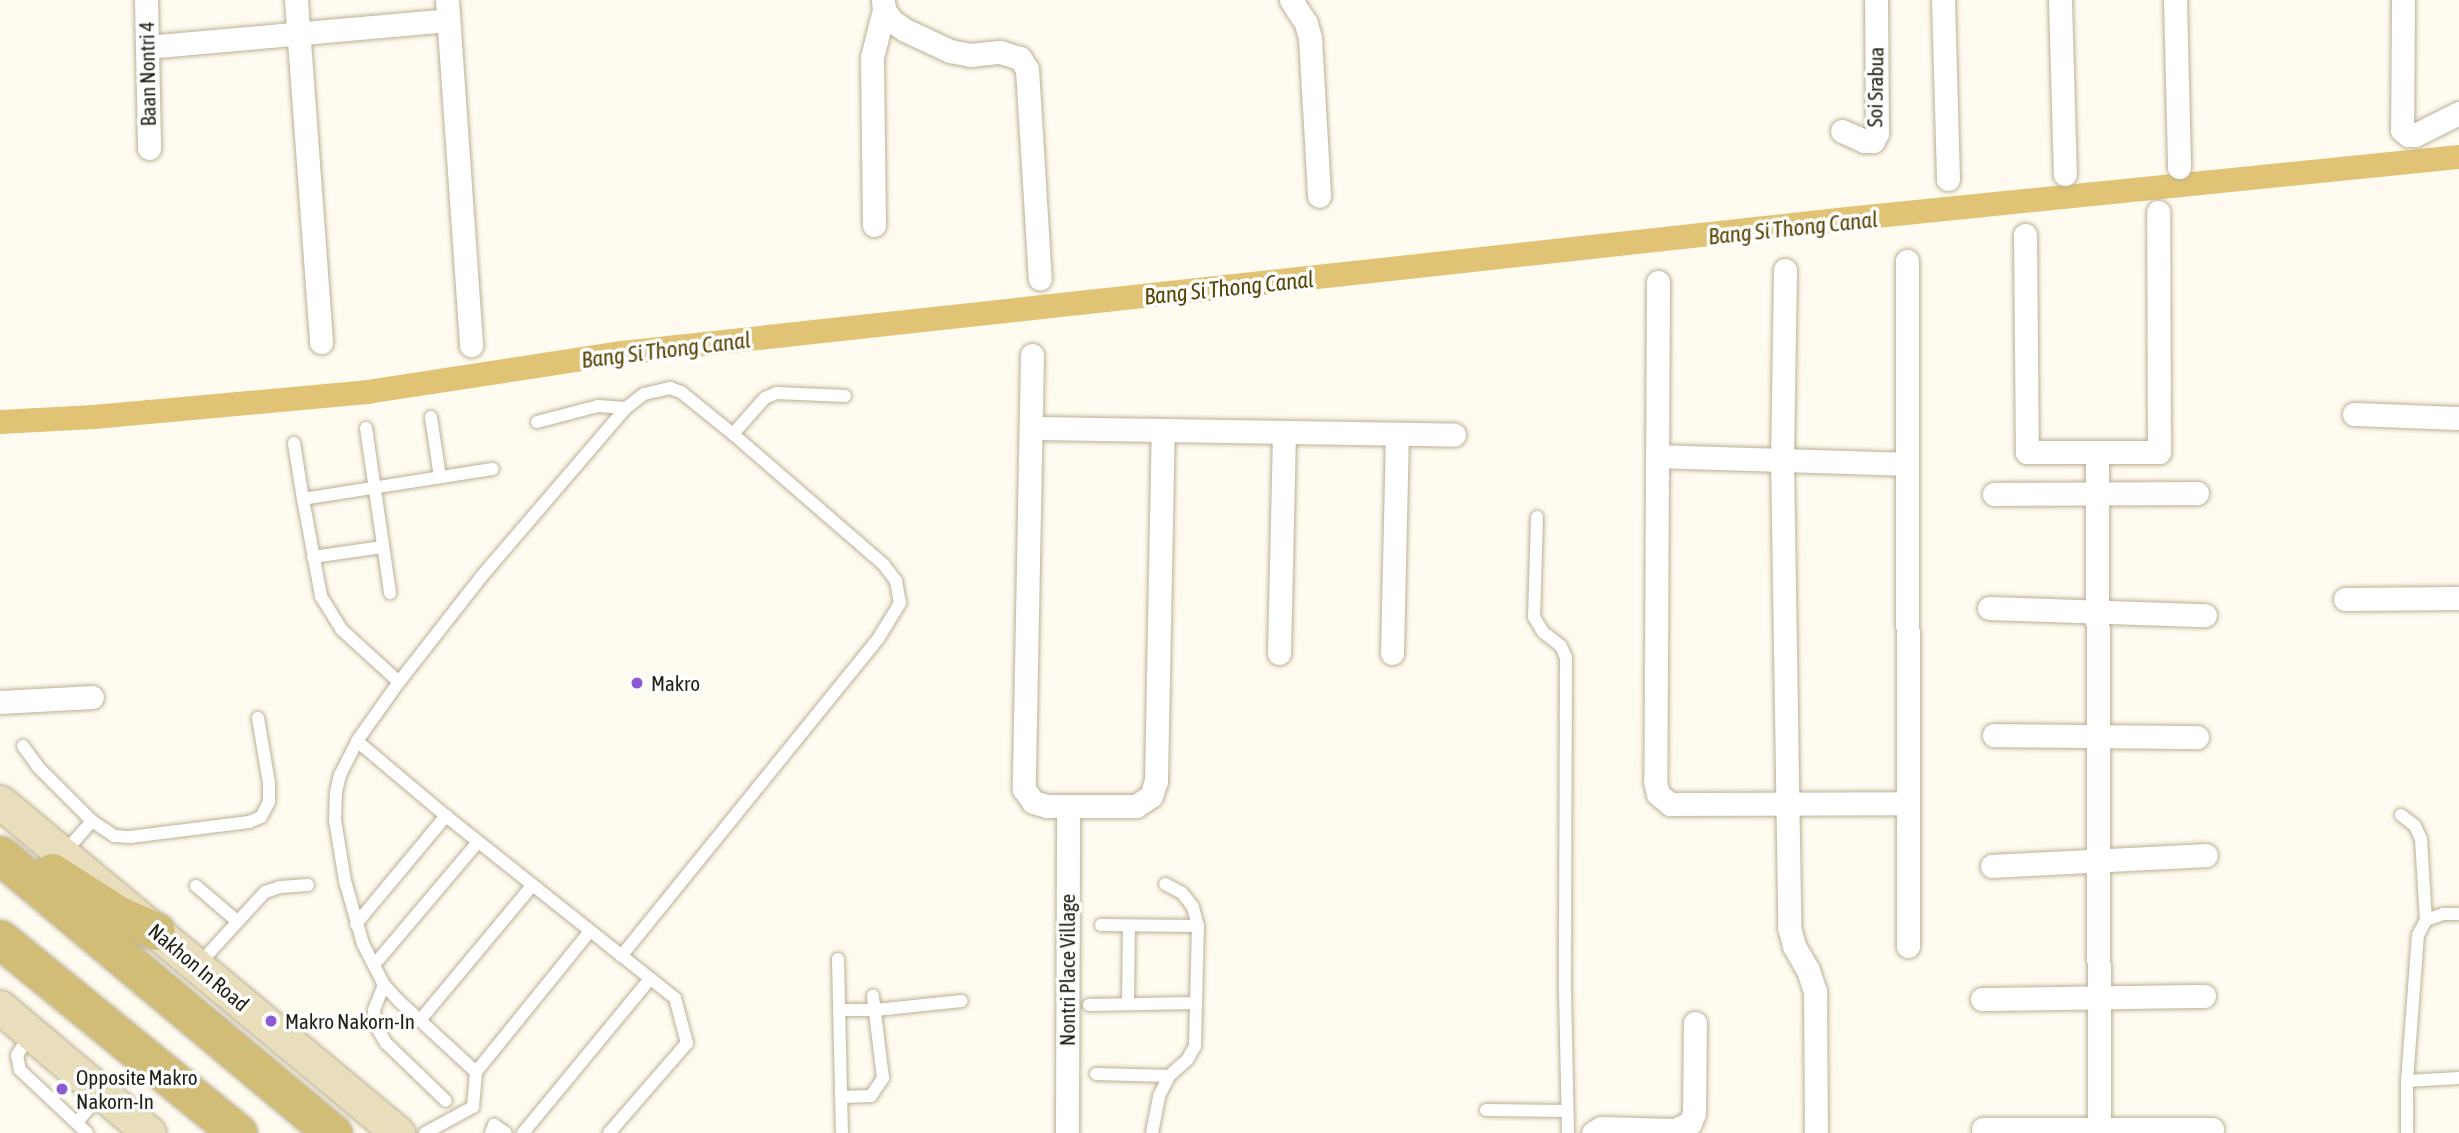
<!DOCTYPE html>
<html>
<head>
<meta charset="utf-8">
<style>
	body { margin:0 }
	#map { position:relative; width:2459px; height:1133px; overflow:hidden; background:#fffbf0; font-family:"Asap Condensed",sans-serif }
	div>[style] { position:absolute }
	.canal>* { height:24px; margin:-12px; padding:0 12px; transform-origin:12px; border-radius:12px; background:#e0c374 }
	.roads { filter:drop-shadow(0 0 2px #bab095) drop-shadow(0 0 2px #bab095) }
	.service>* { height:12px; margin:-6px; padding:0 6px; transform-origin:6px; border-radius:6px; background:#fff }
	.minor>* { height:23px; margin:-11.5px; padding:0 11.5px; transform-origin:11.5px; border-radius:11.5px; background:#fff }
	.secondary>* { height:33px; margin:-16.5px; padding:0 16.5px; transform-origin:16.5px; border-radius:16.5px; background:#e8debb }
	.primary>* { height:37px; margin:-18.5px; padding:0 18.5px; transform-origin:18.5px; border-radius:18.5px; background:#d2bd76 }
	.dots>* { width:19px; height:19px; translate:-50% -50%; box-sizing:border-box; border:4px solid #fff; border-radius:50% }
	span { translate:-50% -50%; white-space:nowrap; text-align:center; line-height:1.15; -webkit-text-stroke:7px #fff; paint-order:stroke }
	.street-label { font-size:21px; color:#221e14 }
	.poi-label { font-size:21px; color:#221e14 }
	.left { translate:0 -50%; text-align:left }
	.water-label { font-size:23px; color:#5a4605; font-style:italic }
</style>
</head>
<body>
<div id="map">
	<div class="canal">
		<i style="left:0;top:422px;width:94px;rotate:-3deg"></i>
		<i style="left:94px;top:417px;width:274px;rotate:-5.2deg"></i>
		<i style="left:367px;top:392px;width:258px;rotate:-8.7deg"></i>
		<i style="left:622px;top:353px;width:1242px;rotate:-6.24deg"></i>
		<i style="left:1857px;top:218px;width:605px;rotate:-5.79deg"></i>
	</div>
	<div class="roads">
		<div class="service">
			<i style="left:431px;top:417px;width:61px;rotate:81.5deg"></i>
			<i style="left:537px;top:422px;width:63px;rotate:-14.7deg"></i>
			<i style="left:598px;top:406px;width:28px;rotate:4deg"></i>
			<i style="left:366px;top:428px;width:167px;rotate:81.7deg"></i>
			<i style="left:733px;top:434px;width:48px;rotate:-48.4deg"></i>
			<i style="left:765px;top:398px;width:12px;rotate:-24deg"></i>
			<i style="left:776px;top:393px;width:69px;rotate:2.5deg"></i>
			<i style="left:294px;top:443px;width:57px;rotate:80.9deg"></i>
			<i style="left:1537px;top:517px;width:100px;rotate:91.7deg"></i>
			<i style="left:1534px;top:617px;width:17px;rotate:59deg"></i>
			<i style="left:1543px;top:632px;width:23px;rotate:38deg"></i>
			<i style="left:1561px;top:646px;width:13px;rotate:67deg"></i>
			<i style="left:1566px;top:658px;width:332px;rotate:90.2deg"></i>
			<i style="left:1565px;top:990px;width:143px;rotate:88.8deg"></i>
			<i style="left:313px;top:557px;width:70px;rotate:-8.2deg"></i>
			<i style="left:399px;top:682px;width:77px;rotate:-137.6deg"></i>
			<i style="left:342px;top:630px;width:40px;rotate:-122deg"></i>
			<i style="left:321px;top:596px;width:99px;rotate:-100.5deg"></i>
			<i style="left:303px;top:499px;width:192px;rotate:-9deg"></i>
			<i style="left:357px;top:741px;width:116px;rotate:40.1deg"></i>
			<i style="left:446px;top:816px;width:293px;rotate:38.5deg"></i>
			<i style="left:675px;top:998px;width:47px;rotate:75.1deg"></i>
			<i style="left:687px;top:1043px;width:119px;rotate:130.9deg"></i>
			<i style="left:23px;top:746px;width:26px;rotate:54deg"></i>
			<i style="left:38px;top:767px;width:76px;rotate:45deg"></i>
			<i style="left:92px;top:821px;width:27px;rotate:34deg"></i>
			<i style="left:114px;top:836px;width:16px;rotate:4deg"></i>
			<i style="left:130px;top:837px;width:120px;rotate:-7.2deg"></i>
			<i style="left:249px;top:822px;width:13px;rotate:-23deg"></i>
			<i style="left:261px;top:817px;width:17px;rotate:-62deg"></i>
			<i style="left:269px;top:802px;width:19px;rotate:-90deg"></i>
			<i style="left:269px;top:783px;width:66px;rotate:-99.6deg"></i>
			<i style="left:2401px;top:815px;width:18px;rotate:38deg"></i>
			<i style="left:2415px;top:826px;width:14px;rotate:65deg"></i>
			<i style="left:2421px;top:839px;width:81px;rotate:86.5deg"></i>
			<i style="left:64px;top:853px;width:43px;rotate:-48.8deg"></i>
			<i style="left:196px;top:886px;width:54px;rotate:40.5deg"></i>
			<i style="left:356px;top:924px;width:141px;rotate:-50.2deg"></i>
			<i style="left:1101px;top:925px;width:97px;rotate:0.6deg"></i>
			<i style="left:838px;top:959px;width:174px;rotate:88.7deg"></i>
			<i style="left:198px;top:965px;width:99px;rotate:-47.5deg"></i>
			<i style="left:265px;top:892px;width:16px;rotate:-18deg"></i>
			<i style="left:280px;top:887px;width:28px;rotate:-4deg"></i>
			<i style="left:374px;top:965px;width:161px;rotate:-49.8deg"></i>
			<i style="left:384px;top:985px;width:27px;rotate:112deg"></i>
			<i style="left:374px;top:1010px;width:16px;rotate:83deg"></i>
			<i style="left:376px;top:1026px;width:20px;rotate:60deg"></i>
			<i style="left:386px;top:1043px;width:83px;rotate:44deg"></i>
			<i style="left:1128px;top:1004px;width:78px;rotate:-89.3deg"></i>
			<i style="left:1089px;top:1005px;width:107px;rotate:-1.1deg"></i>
			<i style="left:839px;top:1010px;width:37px"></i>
			<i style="left:876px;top:1010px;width:86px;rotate:-6deg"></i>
			<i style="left:421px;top:1019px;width:173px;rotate:-50.2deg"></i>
			<i style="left:31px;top:1033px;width:26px;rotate:122deg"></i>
			<i style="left:17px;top:1055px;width:15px;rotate:79deg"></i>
			<i style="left:20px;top:1070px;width:92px;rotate:43.2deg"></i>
			<i style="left:476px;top:1072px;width:105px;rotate:-137.3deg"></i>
			<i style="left:399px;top:1001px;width:22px;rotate:-133deg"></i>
			<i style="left:384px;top:985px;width:46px;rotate:-117.1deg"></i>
			<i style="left:363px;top:944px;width:66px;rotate:-105.9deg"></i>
			<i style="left:345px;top:881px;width:62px;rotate:-99.3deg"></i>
			<i style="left:335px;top:820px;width:28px;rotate:-88deg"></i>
			<i style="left:336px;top:792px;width:17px;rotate:-77deg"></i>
			<i style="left:340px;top:775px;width:38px;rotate:-63deg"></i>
			<i style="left:357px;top:741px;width:72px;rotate:-54.6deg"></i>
			<i style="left:399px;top:682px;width:133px;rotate:-52deg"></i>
			<i style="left:481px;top:577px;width:223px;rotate:-49.4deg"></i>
			<i style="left:626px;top:408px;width:23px;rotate:-38deg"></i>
			<i style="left:644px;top:394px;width:27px;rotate:-13deg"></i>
			<i style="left:670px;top:388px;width:12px;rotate:20deg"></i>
			<i style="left:681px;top:392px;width:67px;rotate:38.9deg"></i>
			<i style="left:733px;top:434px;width:200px;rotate:40.9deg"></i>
			<i style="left:884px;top:565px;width:20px;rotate:53deg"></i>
			<i style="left:896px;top:581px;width:22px;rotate:80deg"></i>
			<i style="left:900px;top:603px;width:42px;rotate:121.4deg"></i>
			<i style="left:878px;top:639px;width:408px;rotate:129deg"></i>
			<i style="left:1096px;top:1074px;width:73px;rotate:1.6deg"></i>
			<i style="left:2407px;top:1081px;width:52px;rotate:-3.3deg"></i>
			<i style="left:841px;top:1097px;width:30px;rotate:-2deg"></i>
			<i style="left:871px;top:1096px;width:22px;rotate:-56deg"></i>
			<i style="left:883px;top:1078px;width:83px;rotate:-97deg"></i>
			<i style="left:1486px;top:1110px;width:81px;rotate:0.7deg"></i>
			<i style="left:77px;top:1122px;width:38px;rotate:-49deg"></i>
			<i style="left:425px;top:1133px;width:55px;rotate:-28.4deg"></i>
			<i style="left:473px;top:1107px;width:35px;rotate:-85deg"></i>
			<i style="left:476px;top:1072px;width:181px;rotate:-51deg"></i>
			<i style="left:491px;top:1133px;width:9px;rotate:-69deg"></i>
			<i style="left:494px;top:1125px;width:14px;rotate:34deg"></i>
			<i style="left:523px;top:1133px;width:200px;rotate:-50.5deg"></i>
			<i style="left:1152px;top:1133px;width:38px;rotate:-79deg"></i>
			<i style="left:1159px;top:1096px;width:22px;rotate:-63deg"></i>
			<i style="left:1169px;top:1076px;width:24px;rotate:-42deg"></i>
			<i style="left:1187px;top:1060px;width:16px;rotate:-60deg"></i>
			<i style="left:1195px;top:1046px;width:120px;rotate:-88.6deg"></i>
			<i style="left:1198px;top:926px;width:20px;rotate:-105deg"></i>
			<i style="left:1193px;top:907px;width:18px;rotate:-128deg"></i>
			<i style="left:1182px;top:893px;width:19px;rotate:-152deg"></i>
			<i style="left:2407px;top:1133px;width:52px;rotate:-90deg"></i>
			<i style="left:2407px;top:1081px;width:146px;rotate:-85.7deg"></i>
			<i style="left:2418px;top:935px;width:17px;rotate:-62deg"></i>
			<i style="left:2426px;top:920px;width:18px;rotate:-19deg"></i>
			<i style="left:2443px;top:914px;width:16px"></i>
		</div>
		<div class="minor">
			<i style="left:146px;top:0;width:148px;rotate:88.8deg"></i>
			<i style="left:296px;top:0;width:343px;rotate:85.8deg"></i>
			<i style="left:447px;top:0;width:346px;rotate:86deg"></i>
			<i style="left:1291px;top:0;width:27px;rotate:57deg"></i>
			<i style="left:1306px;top:23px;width:16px;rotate:75deg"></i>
			<i style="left:1310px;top:38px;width:158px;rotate:86.7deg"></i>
			<i style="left:1943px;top:0;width:179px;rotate:88.4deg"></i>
			<i style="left:2060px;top:0;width:174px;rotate:88.4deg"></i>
			<i style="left:2175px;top:0;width:167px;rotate:88.6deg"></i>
			<i style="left:2403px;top:0;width:130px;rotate:90.4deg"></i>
			<i style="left:2402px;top:130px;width:8px;rotate:40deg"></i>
			<i style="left:2408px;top:135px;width:7px"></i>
			<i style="left:2415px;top:135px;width:49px;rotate:-26.6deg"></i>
			<i style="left:884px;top:10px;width:14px;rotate:54deg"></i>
			<i style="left:892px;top:21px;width:16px;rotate:35deg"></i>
			<i style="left:905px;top:30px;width:50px;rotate:25deg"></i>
			<i style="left:950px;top:51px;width:20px;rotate:11deg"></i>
			<i style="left:970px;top:55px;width:30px;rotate:-6deg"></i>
			<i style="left:1000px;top:52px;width:21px;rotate:17deg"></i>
			<i style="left:1020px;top:58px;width:13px;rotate:58deg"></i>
			<i style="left:1027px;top:69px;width:210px;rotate:86.5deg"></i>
			<i style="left:147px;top:47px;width:302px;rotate:-5.1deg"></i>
			<i style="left:1842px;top:131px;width:24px;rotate:24deg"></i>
			<i style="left:1864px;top:141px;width:9px"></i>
			<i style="left:1873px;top:141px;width:9px;rotate:-63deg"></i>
			<i style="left:1877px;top:133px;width:133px;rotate:-90.4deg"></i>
			<i style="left:874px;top:225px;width:168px;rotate:-90.7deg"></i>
			<i style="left:872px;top:57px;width:49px;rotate:-75.7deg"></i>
			<i style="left:884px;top:10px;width:10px;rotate:-96deg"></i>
			<i style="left:2025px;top:235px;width:217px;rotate:89.5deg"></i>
			<i style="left:2027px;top:452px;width:132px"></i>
			<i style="left:2159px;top:452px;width:240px;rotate:-90.2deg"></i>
			<i style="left:1907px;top:261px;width:685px;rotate:89.92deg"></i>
			<i style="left:1785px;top:270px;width:188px;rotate:90.9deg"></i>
			<i style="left:1782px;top:458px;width:469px;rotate:89.1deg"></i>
			<i style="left:1789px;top:927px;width:20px;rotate:75deg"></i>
			<i style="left:1794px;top:946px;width:28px;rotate:60deg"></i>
			<i style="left:1808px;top:970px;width:22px;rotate:72deg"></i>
			<i style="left:1815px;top:991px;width:142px;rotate:89.6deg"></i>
			<i style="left:1658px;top:282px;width:499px;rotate:90.3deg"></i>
			<i style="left:1655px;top:781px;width:13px;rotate:77deg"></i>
			<i style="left:1658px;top:794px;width:16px;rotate:40deg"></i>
			<i style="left:1670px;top:804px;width:238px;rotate:-0.2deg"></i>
			<i style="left:1032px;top:355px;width:434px;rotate:91.1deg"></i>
			<i style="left:1024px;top:789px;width:16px;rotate:55deg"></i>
			<i style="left:1033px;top:802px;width:15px;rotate:16deg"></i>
			<i style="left:1047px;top:806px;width:89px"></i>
			<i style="left:1136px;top:806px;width:18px;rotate:-34deg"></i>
			<i style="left:1151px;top:796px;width:16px;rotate:-72deg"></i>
			<i style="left:1156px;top:781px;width:351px;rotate:-88.9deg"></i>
			<i style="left:2354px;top:414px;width:105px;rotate:2.2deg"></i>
			<i style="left:1031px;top:428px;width:423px;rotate:0.9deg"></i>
			<i style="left:2097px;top:452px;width:681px;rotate:89.83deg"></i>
			<i style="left:1658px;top:456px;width:249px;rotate:1.8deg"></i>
			<i style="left:1994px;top:494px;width:203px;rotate:-0.3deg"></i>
			<i style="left:2345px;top:599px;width:114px;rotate:-0.5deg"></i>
			<i style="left:1989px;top:608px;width:216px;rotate:1.9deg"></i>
			<i style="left:1279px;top:653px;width:221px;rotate:-88.7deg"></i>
			<i style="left:1392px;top:653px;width:219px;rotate:-88.7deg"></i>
			<i style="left:0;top:702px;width:92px;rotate:-3.1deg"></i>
			<i style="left:1994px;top:735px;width:203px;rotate:0.6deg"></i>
			<i style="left:1992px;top:866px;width:214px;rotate:-2.9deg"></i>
			<i style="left:1982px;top:999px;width:222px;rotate:-0.8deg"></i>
			<i style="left:1983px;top:1129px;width:229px"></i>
			<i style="left:1067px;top:1133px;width:327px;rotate:-89.8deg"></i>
			<i style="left:1593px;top:1133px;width:9px;rotate:-32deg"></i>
			<i style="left:1601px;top:1128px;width:74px;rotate:1.5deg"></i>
			<i style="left:1675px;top:1130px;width:17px;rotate:-25deg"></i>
			<i style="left:1690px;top:1123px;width:11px;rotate:-68deg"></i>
			<i style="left:1694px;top:1113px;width:90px;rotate:-89.4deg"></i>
		</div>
		<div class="secondary">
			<i style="left:0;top:802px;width:518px;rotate:39.75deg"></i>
			<i style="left:0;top:1007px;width:195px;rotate:40.2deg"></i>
		</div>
		<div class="primary">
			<i style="left:0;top:855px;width:434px;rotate:39.9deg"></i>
			<i style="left:52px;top:872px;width:80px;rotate:32.7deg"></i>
			<i style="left:119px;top:915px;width:40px;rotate:23.4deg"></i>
			<i style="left:0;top:939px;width:307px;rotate:39.2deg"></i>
		</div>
	</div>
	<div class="dots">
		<i style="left:637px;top:683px;background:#8c5ad3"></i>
		<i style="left:271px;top:1021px;background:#8c5ad3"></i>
		<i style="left:62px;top:1089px;background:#8c5ad3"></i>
	</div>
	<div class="street-label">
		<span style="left:147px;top:74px;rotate:-91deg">Baan Nontri 4</span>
		<span style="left:1875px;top:87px;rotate:-89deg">Soi Srabua</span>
		<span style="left:199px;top:967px;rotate:40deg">Nakhon In Road</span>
		<span style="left:1067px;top:970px;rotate:-90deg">Nontri Place Village</span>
	</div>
	<div class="poi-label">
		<span class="left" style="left:651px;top:683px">Makro</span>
		<span class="left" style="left:285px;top:1021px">Makro Nakorn-In</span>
		<span class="left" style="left:76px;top:1089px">Opposite Makro<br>Nakorn-In</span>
	</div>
	<div class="water-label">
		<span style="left:1793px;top:228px;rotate:-6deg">Bang Si Thong Canal</span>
		<span style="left:1229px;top:288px;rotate:-6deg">Bang Si Thong Canal</span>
		<span style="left:666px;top:350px;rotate:-7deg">Bang Si Thong Canal</span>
	</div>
</div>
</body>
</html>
